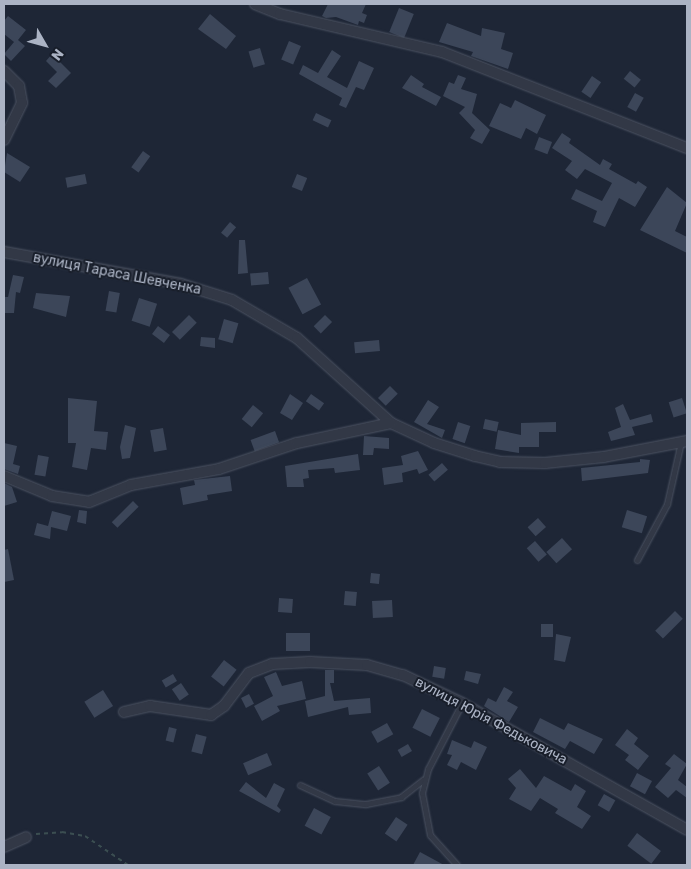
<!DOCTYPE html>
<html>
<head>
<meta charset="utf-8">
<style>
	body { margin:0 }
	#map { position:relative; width:691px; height:869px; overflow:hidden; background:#1e2636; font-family:Rubik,sans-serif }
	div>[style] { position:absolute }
	.building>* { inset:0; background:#3c4659; transform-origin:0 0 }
	.path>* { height:2px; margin-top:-1px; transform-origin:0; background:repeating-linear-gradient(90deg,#3b4e51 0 4px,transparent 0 8px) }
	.roads { filter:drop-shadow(0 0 1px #4c5362) drop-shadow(0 0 1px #4c5362) }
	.lane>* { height:5px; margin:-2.5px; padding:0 2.5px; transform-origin:2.5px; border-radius:2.5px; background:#323846 }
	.street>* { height:10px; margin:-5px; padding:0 5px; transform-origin:5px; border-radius:5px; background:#323846 }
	span { translate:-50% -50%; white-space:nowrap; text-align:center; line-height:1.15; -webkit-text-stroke:4px #181e2a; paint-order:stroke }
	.street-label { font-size:14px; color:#abb3c4 }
	.frame { position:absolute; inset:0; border:5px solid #abb3c4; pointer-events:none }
	.north { position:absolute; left:20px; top:20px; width:50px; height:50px; -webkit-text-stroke:4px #181e2a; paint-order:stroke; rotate:128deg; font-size:14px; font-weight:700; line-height:20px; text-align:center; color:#abb3c4 }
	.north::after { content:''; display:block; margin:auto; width:18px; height:22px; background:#abb3c4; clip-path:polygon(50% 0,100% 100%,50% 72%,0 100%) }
</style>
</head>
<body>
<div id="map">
	<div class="building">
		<i style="clip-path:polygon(328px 4px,366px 4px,362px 13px,367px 15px,364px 23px,359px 21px,358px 25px,336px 17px,326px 18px,322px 16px)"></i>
		<i style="left:399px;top:8px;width:16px;height:26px;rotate:22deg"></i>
		<i style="clip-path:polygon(210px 14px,236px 36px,226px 49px,198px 29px)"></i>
		<i style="clip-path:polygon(8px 16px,26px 30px,18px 40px,25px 46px,11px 61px,4px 54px,14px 42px,4px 34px,4px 21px)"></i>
		<i style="clip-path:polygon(447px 23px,481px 36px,482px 28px,505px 33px,501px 49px,513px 53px,508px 69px,471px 56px,473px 52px,439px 42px)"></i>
		<i style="left:289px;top:41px;width:13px;height:20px;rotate:23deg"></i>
		<i style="left:260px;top:48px;width:17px;height:12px;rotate:73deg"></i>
		<i style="clip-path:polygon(332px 50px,341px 56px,327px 77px,347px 88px,359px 61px,374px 68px,364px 90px,356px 87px,346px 108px,339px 105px,342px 98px,299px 74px,303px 65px,318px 73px)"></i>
		<i style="clip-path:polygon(52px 54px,71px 73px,56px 88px,48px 81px,57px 72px,46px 61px)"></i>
		<i style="left:630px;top:71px;width:14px;height:10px;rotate:39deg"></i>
		<i style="clip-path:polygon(411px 75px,424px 84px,422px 87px,441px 97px,436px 106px,402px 88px)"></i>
		<i style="clip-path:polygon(458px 75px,466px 78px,461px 89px,477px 94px,472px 113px,490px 130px,482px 144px,470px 138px,475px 130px,459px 113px,465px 107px,443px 96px,449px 82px,454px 84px)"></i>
		<i style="left:592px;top:76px;width:11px;height:19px;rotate:34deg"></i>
		<i style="left:635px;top:93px;width:10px;height:16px;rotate:29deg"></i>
		<i style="clip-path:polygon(515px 100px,546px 115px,537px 134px,526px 128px,521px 139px,489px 126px,500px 103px,511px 108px)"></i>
		<i style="left:316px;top:113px;width:17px;height:8px;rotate:25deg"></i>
		<i style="clip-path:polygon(562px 133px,571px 139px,569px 143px,600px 165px,603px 159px,612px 164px,609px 169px,636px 184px,638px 181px,647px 187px,635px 207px,619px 198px,605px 227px,593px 222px,597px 211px,571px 199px,576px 189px,602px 201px,612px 183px,585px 169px,577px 179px,565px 170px,572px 161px,552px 148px)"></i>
		<i style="left:539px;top:137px;width:14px;height:13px;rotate:21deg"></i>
		<i style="left:143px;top:151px;width:9px;height:20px;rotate:36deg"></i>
		<i style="clip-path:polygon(7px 153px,30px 167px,20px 182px,4px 172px)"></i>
		<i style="left:85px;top:174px;width:10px;height:20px;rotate:79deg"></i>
		<i style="left:297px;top:174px;width:11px;height:14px;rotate:22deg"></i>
		<i style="clip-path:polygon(667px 187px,687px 203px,675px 231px,687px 237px,687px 253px,640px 230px)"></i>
		<i style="left:230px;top:222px;width:8px;height:14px;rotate:40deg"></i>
		<i style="clip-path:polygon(239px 240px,245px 240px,248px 273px,238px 274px)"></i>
		<i style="left:268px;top:272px;width:12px;height:18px;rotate:85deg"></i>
		<i style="clip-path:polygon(13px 275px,24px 277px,20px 293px,16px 292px,14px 313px,4px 313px,4px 297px,8px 297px)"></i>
		<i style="left:307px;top:278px;width:30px;height:21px;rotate:62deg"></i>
		<i style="left:109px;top:291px;width:11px;height:20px;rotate:10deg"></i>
		<i style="clip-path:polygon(36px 293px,70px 296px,66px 317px,33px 308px)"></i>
		<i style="left:139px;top:298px;width:19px;height:24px;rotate:18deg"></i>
		<i style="left:189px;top:315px;width:11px;height:24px;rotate:45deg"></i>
		<i style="left:325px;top:315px;width:10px;height:16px;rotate:45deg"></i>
		<i style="left:224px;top:319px;width:15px;height:21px;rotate:16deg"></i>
		<i style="left:158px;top:326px;width:15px;height:10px;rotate:37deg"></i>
		<i style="clip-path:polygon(201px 337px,215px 338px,215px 348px,200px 346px)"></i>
		<i style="left:379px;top:340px;width:11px;height:25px;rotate:85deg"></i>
		<i style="left:390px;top:386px;width:11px;height:17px;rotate:45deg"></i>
		<i style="clip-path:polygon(290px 394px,303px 403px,292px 420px,280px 413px)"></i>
		<i style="left:311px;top:394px;width:16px;height:9px;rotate:35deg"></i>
		<i style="clip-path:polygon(68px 398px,97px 401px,94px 431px,108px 432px,106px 450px,91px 448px,87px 470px,72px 467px,76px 443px,68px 443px)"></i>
		<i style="left:682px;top:398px;width:16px;height:14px;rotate:72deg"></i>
		<i style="clip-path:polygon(428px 400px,439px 407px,427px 424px,445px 430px,442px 438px,414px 422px)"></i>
		<i style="clip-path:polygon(623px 404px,630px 420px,651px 414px,653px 422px,632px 427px,635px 435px,611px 441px,608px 432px,621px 427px,615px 408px)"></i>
		<i style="left:253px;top:405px;width:13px;height:18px;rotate:39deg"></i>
		<i style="left:485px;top:419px;width:14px;height:10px;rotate:12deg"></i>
		<i style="left:458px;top:422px;width:13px;height:18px;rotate:18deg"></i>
		<i style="clip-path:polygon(556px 422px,556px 432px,539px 432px,539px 447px,519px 447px,519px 453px,495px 449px,498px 430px,521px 435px,521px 423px)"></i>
		<i style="clip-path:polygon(125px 425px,136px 428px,130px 458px,122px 459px,120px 447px)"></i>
		<i style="left:163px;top:428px;width:22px;height:13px;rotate:80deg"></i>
		<i style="left:275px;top:431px;width:12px;height:26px;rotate:70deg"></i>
		<i style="clip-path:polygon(364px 436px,389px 438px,389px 449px,374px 448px,373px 455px,363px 455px)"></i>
		<i style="clip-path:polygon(4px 443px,17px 446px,13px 464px,20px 466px,18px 474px,4px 469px)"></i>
		<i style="clip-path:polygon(418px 451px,428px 470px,419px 474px,417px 469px,402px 473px,403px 482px,384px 485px,382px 468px,403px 465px,401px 456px)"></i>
		<i style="clip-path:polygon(358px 454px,360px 470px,335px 473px,334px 468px,308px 470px,309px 478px,303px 479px,304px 487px,287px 487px,285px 466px)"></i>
		<i style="left:38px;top:455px;width:11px;height:20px;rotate:10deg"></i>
		<i style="clip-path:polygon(640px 459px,650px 460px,648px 473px,582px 481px,581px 468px,640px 462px)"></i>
		<i style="left:442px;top:463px;width:9px;height:18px;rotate:49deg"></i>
		<i style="clip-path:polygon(230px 476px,232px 491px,207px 495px,208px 500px,183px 505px,180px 488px,195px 485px,194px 480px)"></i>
		<i style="clip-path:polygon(4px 483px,12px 487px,17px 502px,4px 506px)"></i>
		<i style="left:133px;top:501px;width:8px;height:30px;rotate:45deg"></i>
		<i style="clip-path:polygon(79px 510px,87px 511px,86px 524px,77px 522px)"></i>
		<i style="left:627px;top:510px;width:21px;height:18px;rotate:17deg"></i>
		<i style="clip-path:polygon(52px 511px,71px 516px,67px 531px,51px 527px,50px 539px,34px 535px,37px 523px,48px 526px)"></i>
		<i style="left:538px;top:518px;width:12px;height:14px;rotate:48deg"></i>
		<i style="left:562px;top:538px;width:15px;height:21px;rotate:48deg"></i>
		<i style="left:535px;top:541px;width:18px;height:11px;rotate:49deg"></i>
		<i style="clip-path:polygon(8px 549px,14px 580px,4px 582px,4px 550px)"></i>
		<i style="left:371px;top:573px;width:9px;height:10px;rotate:6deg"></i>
		<i style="left:345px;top:591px;width:12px;height:14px;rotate:5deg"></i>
		<i style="left:279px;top:598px;width:14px;height:14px;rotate:4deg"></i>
		<i style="left:392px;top:600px;width:17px;height:20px;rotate:87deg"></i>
		<i style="left:675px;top:611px;width:11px;height:28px;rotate:45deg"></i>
		<i style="left:541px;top:624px;width:12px;height:13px"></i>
		<i style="left:286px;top:633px;width:24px;height:18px"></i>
		<i style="clip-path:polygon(556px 634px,571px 637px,565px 662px,554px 660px)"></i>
		<i style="left:224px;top:660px;width:16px;height:21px;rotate:38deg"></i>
		<i style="left:434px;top:666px;width:12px;height:11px;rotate:9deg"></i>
		<i style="clip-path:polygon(325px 670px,334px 670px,334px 683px,330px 683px,334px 701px,370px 698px,371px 713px,349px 715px,348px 707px,308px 717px,305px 701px,325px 696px)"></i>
		<i style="clip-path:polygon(466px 671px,481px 674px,478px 684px,464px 680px)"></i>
		<i style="clip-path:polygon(276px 672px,282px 686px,302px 681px,306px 699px,277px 706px,280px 711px,262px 721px,254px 706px,273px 696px,264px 677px)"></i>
		<i style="left:173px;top:674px;width:8px;height:13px;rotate:60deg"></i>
		<i style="left:181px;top:683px;width:14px;height:11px;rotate:56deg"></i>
		<i style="clip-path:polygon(504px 687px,513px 692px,507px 701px,518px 707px,509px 722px,484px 706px,488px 698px,496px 702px)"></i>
		<i style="left:103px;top:690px;width:19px;height:22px;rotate:58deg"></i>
		<i style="left:249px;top:694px;width:11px;height:9px;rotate:63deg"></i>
		<i style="left:422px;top:709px;width:20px;height:21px;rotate:27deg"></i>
		<i style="clip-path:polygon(540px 718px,564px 730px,568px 723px,603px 739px,594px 754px,570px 741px,565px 749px,533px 732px)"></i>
		<i style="left:387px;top:723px;width:13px;height:18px;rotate:61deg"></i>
		<i style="left:169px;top:727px;width:8px;height:14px;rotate:14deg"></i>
		<i style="clip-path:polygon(627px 729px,638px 738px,634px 744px,649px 756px,638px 770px,625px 760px,629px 755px,615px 745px)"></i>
		<i style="left:196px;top:734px;width:11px;height:18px;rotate:15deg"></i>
		<i style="clip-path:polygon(452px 740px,471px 748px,474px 741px,487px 747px,476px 770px,461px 762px,457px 770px,447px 765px,452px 755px,447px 754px)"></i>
		<i style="left:408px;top:744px;width:8px;height:12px;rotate:60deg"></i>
		<i style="left:267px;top:753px;width:13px;height:26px;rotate:67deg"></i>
		<i style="clip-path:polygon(674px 754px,687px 764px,678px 780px,687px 787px,687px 798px,676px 790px,668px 798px,655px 787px,671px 768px,665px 764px)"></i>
		<i style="left:379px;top:766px;width:20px;height:14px;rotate:57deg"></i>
		<i style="clip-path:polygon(520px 769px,536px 788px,544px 776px,571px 791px,575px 784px,586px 791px,577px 807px,591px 816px,582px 829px,555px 813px,558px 809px,540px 798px,531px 811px,509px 799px,516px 788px,508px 779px)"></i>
		<i style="left:637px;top:773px;width:17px;height:15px;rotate:28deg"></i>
		<i style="clip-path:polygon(246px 782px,266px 798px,274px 783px,285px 789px,277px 806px,281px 810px,279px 813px,239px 791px)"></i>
		<i style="left:604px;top:794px;width:13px;height:13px;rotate:29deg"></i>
		<i style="left:314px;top:808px;width:19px;height:20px;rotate:28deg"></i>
		<i style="left:396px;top:817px;width:14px;height:20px;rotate:34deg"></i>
		<i style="left:637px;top:833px;width:30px;height:16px;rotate:37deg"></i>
		<i style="clip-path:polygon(420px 852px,444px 865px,413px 865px)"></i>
	</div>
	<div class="path">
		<i style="left:36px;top:834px;width:26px;rotate:-4deg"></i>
		<i style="left:62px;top:832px;width:23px;rotate:10deg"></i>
		<i style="left:85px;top:836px;width:52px;rotate:34deg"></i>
	</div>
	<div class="roads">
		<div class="lane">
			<i style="left:637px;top:560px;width:64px;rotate:-61.8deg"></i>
			<i style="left:667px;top:504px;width:64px;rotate:-77.3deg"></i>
			<i style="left:300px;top:785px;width:38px;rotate:25deg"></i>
			<i style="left:335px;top:801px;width:31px;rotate:6deg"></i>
			<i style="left:366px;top:804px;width:36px;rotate:-11deg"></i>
			<i style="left:401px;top:797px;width:28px;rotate:-38deg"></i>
			<i style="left:457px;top:865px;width:40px;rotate:-132deg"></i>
			<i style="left:430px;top:835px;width:43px;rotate:-100.8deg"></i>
			<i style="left:422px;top:793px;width:25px;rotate:-76deg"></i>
			<i style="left:428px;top:769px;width:74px;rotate:-62.7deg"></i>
		</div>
		<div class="street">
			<i style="left:255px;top:4px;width:27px;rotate:22deg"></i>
			<i style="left:280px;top:14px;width:166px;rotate:13.2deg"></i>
			<i style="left:442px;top:52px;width:263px;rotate:21.4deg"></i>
			<i style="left:4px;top:71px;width:21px;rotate:45deg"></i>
			<i style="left:19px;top:86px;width:17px;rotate:80deg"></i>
			<i style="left:22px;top:103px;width:41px;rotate:115.9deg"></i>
			<i style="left:4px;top:252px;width:180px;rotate:10.2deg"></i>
			<i style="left:181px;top:284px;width:53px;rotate:17.4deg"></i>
			<i style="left:232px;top:300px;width:75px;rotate:30.3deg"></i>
			<i style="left:297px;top:338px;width:127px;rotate:42.1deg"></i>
			<i style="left:391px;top:423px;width:47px;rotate:24.9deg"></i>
			<i style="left:434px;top:443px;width:43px;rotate:17.6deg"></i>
			<i style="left:475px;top:456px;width:26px;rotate:13deg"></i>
			<i style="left:500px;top:462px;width:45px;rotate:1.3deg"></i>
			<i style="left:545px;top:463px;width:59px;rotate:-5.8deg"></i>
			<i style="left:604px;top:457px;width:85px;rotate:-10.9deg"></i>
			<i style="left:4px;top:476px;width:52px;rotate:22.6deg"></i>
			<i style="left:52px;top:496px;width:37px;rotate:9deg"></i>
			<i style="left:89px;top:502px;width:45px;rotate:-22deg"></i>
			<i style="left:131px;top:485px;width:89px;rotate:-10.3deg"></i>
			<i style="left:219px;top:469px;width:82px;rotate:-18.4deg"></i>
			<i style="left:297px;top:443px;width:96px;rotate:-12deg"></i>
			<i style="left:124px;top:712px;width:27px;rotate:-13deg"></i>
			<i style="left:150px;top:706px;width:62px;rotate:8.4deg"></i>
			<i style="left:211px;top:715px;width:16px;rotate:-35deg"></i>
			<i style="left:224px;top:706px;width:41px;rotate:-52.9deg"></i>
			<i style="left:249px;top:673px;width:25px;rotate:-21deg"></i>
			<i style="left:272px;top:664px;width:38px;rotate:-3deg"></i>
			<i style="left:310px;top:662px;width:57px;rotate:3deg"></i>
			<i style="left:367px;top:665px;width:37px;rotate:16deg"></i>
			<i style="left:403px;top:675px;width:65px;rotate:25.4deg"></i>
			<i style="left:462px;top:703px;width:258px;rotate:29.4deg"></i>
			<i style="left:4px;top:847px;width:24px;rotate:-24deg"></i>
		</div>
	</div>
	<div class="street-label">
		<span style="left:117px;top:274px;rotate:11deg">вулиця Тараса Шевченка</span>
		<span style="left:491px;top:721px;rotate:28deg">вулиця Юрія Федьковича</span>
	</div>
	<div class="frame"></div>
	<div class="north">N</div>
</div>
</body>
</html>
